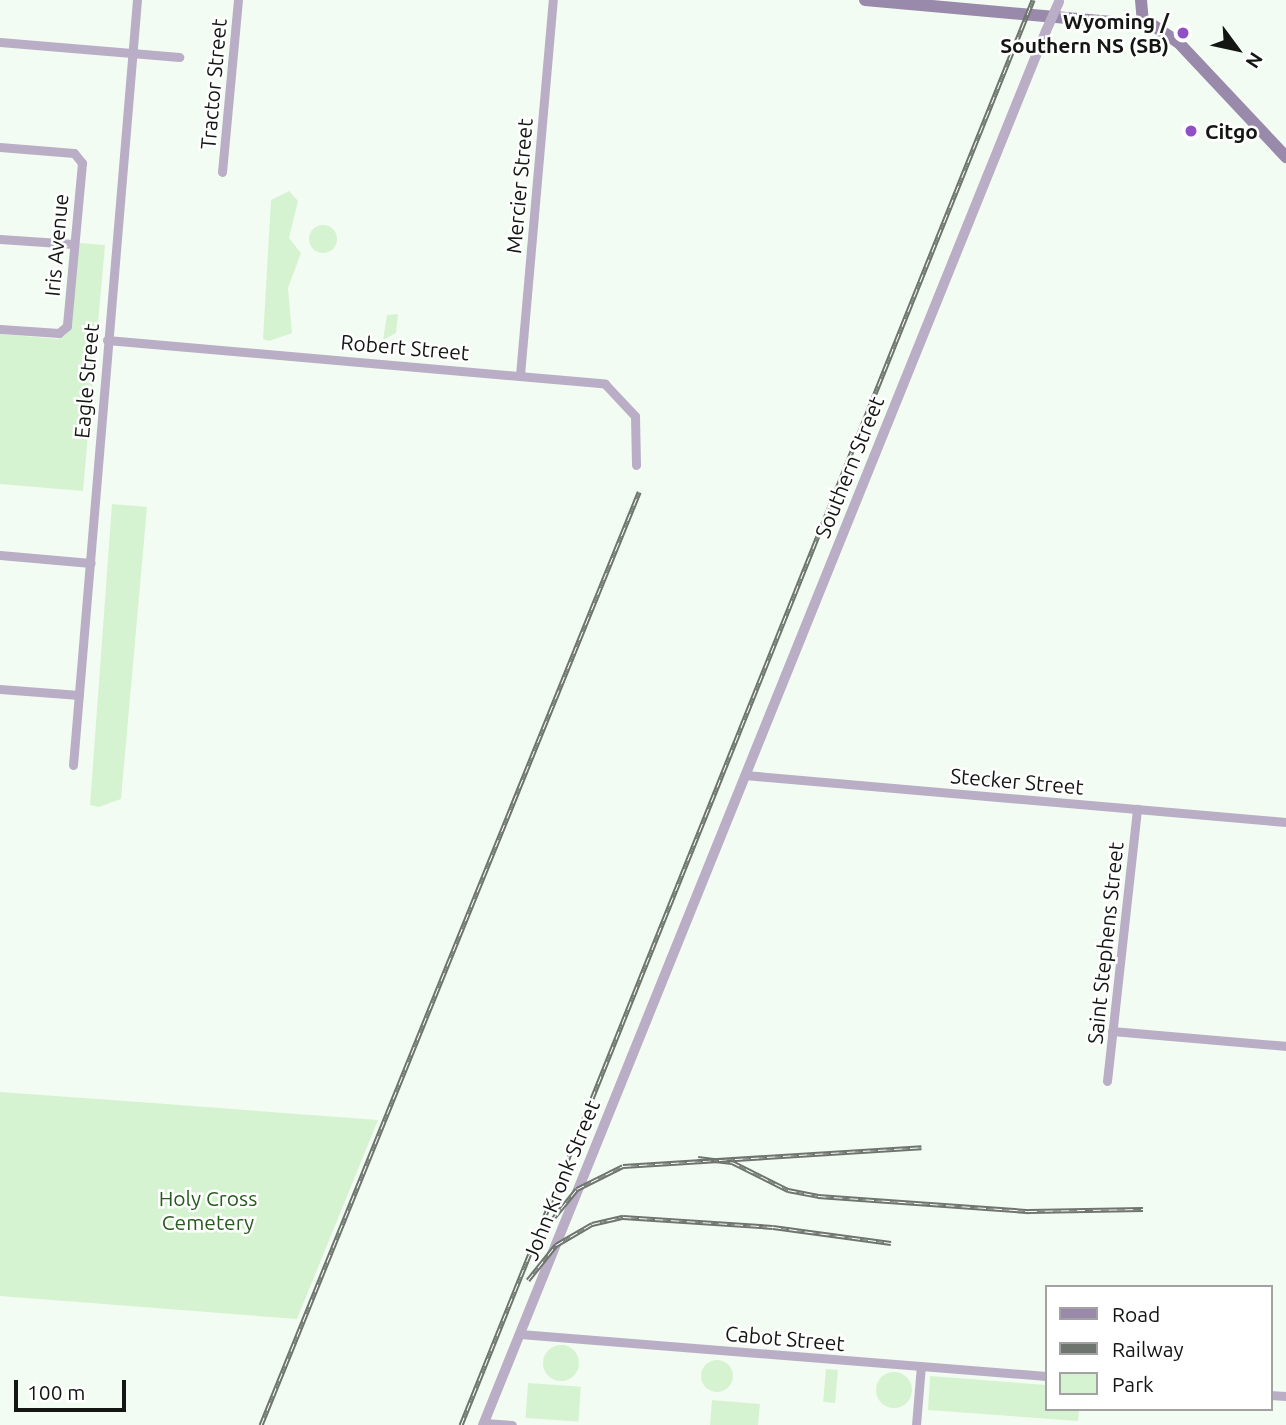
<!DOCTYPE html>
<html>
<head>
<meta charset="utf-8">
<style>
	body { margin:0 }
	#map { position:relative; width:1286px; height:1425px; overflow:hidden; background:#f3fcf2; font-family:Ubuntu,sans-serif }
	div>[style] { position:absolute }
	.green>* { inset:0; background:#d6f3d1; transform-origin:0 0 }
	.round { border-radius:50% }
	.minor>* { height:9px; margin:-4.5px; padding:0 4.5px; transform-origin:4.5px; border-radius:4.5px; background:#b9aec5 }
	.tertiary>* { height:10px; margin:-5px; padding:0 5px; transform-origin:5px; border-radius:5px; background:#b9aec5 }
	.secondary>* { height:12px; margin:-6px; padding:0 6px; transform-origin:6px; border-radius:6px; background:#9989aa }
	.rail>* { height:5px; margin-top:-2.5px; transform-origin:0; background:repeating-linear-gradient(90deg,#fff 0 8px,#6e746e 0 16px); box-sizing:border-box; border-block:2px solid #6e746e }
	.tertiary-bridge>* { height:10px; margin:-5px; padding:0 5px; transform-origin:5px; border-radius:5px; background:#b9aec5 }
	.dots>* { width:19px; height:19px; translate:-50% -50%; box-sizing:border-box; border:4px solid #fff; border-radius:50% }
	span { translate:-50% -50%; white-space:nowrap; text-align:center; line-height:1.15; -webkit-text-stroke:5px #fff; paint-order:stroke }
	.poi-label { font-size:21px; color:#131613; font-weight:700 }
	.right { translate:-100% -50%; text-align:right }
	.left { translate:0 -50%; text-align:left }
	.street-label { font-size:21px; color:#131613 }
	.park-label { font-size:21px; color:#275a1e }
	.legend { position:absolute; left:1045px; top:1285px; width:228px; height:126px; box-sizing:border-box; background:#fff; border:2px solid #a1a2a1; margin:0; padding:9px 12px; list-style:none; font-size:21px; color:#131613 }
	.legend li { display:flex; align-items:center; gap:14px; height:35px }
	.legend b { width:35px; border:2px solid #a1a2a1 }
	.north { position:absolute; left:1202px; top:14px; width:70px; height:70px; -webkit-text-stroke:5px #fff; paint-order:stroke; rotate:123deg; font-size:19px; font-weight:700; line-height:28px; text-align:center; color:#131613 }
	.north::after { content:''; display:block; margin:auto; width:24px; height:32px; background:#131613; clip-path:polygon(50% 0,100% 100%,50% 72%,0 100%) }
	.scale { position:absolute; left:14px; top:1380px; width:112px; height:32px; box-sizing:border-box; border:4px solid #131613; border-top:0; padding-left:9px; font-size:21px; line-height:24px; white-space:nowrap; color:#131613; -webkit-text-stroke:5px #fff; paint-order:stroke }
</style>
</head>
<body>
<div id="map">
	<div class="green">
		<i style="clip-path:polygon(289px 191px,298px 201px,289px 238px,301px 253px,288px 288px,292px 333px,269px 341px,263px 339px,271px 200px)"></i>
		<i class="round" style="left:309px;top:225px;width:28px;height:28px"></i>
		<i style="clip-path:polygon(79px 243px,105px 245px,83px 491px,0 484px,0 334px,59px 339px,71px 329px)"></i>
		<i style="clip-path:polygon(398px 314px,396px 333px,383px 340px,387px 315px)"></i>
		<i style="clip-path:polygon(112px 504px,147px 507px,121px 799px,99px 807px,90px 805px)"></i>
		<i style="clip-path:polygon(0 1092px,153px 1103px,378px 1120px,297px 1319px,0 1296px)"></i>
		<i class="round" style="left:543px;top:1345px;width:36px;height:36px"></i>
		<i class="round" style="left:701px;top:1360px;width:32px;height:32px"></i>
		<i style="left:826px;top:1369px;width:12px;height:33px;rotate:5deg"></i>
		<i class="round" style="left:876px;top:1372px;width:36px;height:36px"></i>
		<i style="clip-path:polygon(930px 1376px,1046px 1385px,1046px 1409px,1079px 1409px,1078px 1421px,928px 1410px)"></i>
		<i style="left:528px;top:1383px;width:53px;height:35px;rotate:4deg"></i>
		<i style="clip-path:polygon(712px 1400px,760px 1404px,758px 1425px,710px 1425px)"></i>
	</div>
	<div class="minor">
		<i style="left:0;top:42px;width:180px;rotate:4.8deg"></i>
		<i style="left:0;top:147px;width:74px;rotate:4.6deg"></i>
		<i style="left:74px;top:153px;width:13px;rotate:51deg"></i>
		<i style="left:82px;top:163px;width:164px;rotate:95.3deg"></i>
		<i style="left:67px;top:326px;width:11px;rotate:139deg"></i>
		<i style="left:59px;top:333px;width:59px;rotate:-176.1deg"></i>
		<i style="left:222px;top:172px;width:173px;rotate:-84.7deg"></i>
		<i style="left:0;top:239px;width:74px;rotate:3.9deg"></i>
		<i style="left:107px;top:340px;width:500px;rotate:5deg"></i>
		<i style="left:605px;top:384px;width:44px;rotate:46.8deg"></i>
		<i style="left:635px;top:416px;width:49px;rotate:88.8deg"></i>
		<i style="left:520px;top:375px;width:376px;rotate:-85deg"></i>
		<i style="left:0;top:555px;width:91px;rotate:5deg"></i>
		<i style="left:0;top:689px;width:79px;rotate:4.3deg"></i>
		<i style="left:73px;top:765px;width:768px;rotate:-85.22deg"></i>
		<i style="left:745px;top:775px;width:543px;rotate:4.97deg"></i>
		<i style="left:1112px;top:1031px;width:175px;rotate:4.9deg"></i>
		<i style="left:1107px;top:1081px;width:274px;rotate:-83.7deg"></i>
		<i style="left:520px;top:1334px;width:528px;rotate:4.57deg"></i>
		<i style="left:1270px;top:1395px;width:16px;rotate:4deg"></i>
		<i style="left:484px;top:1423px;width:28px;rotate:4deg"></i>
		<i style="left:916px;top:1425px;width:59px;rotate:-85.2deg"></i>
	</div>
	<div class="tertiary">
		<i style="left:483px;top:1425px;width:1503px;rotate:-68.01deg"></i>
	</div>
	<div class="secondary">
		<i style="left:865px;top:0;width:290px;rotate:5.1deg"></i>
		<i style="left:1154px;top:26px;width:29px;rotate:34deg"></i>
		<i style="left:1178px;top:42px;width:158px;rotate:46.8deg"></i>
		<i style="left:1141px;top:0;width:23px;rotate:85deg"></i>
	</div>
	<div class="rail">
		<i style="left:698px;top:1158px;width:34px;rotate:7deg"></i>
		<i style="left:732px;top:1162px;width:63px;rotate:26.6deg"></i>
		<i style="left:788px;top:1190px;width:31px;rotate:11deg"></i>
		<i style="left:818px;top:1196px;width:212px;rotate:4.1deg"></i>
		<i style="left:1029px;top:1211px;width:114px;rotate:-1deg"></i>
		<i style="left:551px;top:1221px;width:41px;rotate:-50.9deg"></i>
		<i style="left:577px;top:1189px;width:51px;rotate:-26.6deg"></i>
		<i style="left:623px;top:1166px;width:299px;rotate:-3.6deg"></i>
		<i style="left:528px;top:1280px;width:45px;rotate:-51.3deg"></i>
		<i style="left:556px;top:1245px;width:42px;rotate:-30.3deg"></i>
		<i style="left:592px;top:1224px;width:32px;rotate:-13deg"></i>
		<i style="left:623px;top:1217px;width:150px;rotate:3.8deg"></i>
		<i style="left:773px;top:1227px;width:119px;rotate:7.7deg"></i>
		<i style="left:261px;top:1425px;width:1007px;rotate:-67.94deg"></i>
		<i style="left:461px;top:1425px;width:1536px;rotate:-68.13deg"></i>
	</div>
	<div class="tertiary-bridge">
		<i style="left:1046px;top:31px;width:32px;rotate:-66deg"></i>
	</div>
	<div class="dots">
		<i style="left:1183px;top:33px;background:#9150c5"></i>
		<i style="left:1191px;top:131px;background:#9150c5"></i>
	</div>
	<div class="poi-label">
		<span class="right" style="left:1169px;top:33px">Wyoming /<br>Southern NS (SB)</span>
		<span class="left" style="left:1205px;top:131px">Citgo</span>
	</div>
	<div class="street-label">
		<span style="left:213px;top:84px;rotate:-85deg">Tractor Street</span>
		<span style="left:519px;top:186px;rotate:-85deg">Mercier Street</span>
		<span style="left:56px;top:245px;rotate:-85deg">Iris Avenue</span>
		<span style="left:405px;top:347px;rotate:5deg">Robert Street</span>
		<span style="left:86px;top:381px;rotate:-85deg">Eagle Street</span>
		<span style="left:849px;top:467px;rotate:-68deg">Southern Street</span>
		<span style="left:1017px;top:781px;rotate:5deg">Stecker Street</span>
		<span style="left:1105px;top:943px;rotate:-84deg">Saint Stephens Street</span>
		<span style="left:561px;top:1180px;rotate:-68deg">John Kronk Street</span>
		<span style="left:785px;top:1338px;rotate:5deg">Cabot Street</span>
	</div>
	<div class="park-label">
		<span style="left:208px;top:1210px">Holy Cross<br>Cemetery</span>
	</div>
	<ul class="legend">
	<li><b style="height:9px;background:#9989aa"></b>Road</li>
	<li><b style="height:9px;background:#6e746e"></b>Railway</li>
	<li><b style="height:19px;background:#d6f3d1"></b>Park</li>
	</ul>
	<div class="north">N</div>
	<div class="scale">100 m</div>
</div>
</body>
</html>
